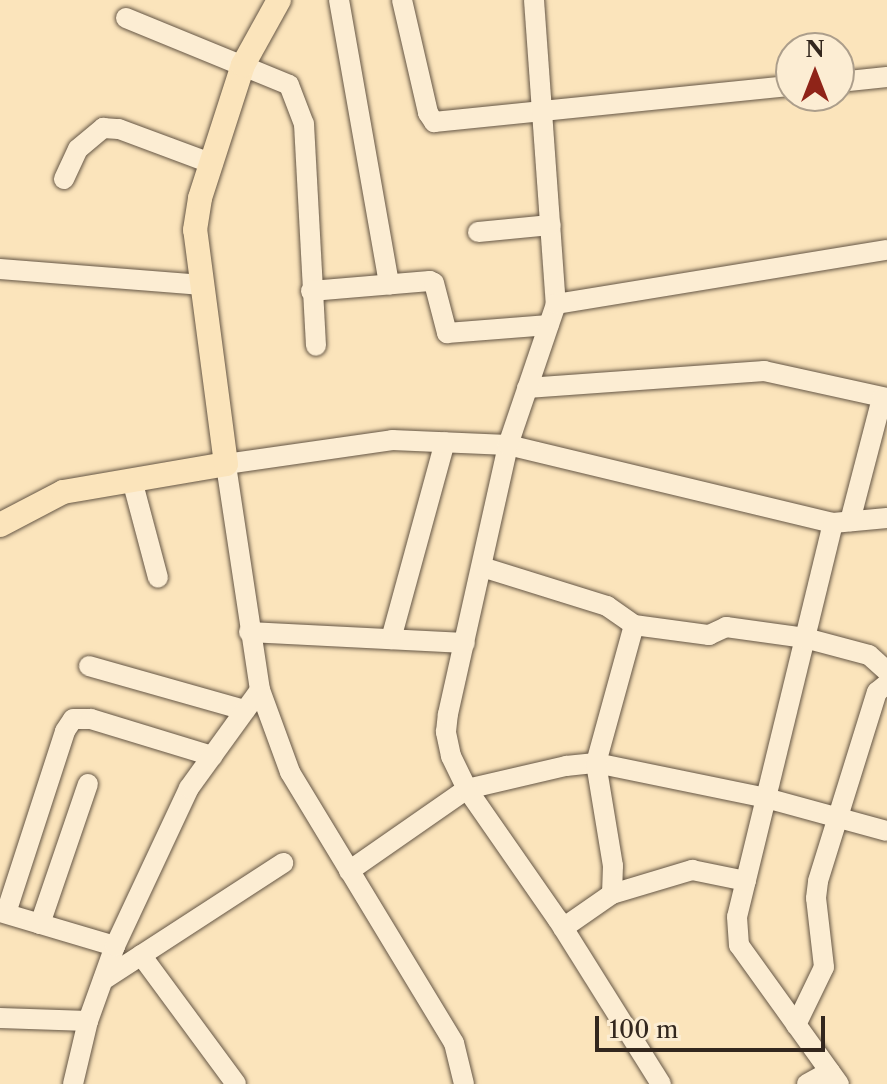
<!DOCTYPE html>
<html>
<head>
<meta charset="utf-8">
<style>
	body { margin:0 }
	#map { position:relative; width:887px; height:1084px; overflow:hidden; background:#fbe4bb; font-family:"Libre Caslon Text",serif }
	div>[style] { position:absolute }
	.roads { filter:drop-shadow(0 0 2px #655645) drop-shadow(0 0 2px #655645) }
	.minor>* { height:20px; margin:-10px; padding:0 10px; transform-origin:10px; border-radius:10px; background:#fcedd3 }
	.major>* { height:24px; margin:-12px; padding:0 12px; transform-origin:12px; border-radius:12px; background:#fbe4bb }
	span { translate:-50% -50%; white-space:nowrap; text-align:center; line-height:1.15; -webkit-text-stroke:6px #fcedd3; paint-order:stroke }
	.north { position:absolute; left:775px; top:32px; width:80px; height:80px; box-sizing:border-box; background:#fcedd3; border:2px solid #ac9e8b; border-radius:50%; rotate:0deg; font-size:22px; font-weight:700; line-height:32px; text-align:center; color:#33271e }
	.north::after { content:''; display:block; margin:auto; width:28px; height:36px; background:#8f2418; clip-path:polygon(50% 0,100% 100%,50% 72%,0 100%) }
	.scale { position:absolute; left:595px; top:1016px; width:230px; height:36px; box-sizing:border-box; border:4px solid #33271e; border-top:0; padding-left:10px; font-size:24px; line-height:28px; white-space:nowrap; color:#33271e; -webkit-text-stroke:6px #fcedd3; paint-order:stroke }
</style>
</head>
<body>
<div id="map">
	<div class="roads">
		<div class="minor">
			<i style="left:339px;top:0;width:289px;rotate:80deg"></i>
			<i style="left:402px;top:0;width:116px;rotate:77deg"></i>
			<i style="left:428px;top:113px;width:11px;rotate:56deg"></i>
			<i style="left:434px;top:122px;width:359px;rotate:-5.8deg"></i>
			<i style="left:534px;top:0;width:305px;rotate:85.9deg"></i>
			<i style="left:126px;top:18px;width:176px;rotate:22.3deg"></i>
			<i style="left:289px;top:85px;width:42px;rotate:69deg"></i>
			<i style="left:304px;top:124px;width:222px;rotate:86.9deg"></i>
			<i style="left:839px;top:82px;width:48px;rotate:-5.9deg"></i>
			<i style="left:64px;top:179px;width:33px;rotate:-65deg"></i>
			<i style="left:78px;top:149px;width:33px;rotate:-40deg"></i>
			<i style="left:103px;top:128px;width:16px;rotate:4deg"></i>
			<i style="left:119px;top:129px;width:100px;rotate:20.4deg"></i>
			<i style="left:478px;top:232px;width:73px;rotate:-5.5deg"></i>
			<i style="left:0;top:269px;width:203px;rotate:4.5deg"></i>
			<i style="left:311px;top:291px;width:119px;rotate:-4.8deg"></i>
			<i style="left:430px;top:281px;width:4px;rotate:27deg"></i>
			<i style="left:434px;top:283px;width:52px;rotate:75.4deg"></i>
			<i style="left:447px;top:333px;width:102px;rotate:-4.5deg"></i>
			<i style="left:527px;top:388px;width:238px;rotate:-4.1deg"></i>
			<i style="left:764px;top:371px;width:126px;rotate:12.4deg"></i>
			<i style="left:132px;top:480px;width:101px;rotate:75.1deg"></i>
			<i style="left:850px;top:521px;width:127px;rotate:-75.4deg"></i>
			<i style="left:833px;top:523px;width:283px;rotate:103.7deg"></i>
			<i style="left:766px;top:798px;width:125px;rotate:15.3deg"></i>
			<i style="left:482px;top:567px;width:131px;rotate:17.3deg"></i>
			<i style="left:607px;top:606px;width:33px;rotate:35deg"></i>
			<i style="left:634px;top:625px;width:76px;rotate:7.6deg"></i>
			<i style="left:709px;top:635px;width:19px;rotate:-25deg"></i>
			<i style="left:726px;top:627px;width:80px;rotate:7.9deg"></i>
			<i style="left:805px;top:638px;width:66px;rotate:14.9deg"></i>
			<i style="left:869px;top:655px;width:24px;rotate:42deg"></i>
			<i style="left:249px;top:632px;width:216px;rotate:2.9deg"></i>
			<i style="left:391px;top:639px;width:204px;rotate:-74.7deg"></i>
			<i style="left:89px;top:666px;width:162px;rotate:15.8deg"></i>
			<i style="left:349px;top:871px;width:144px;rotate:-34.8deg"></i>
			<i style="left:467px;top:789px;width:102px;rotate:-13.1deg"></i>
			<i style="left:566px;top:766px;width:30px;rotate:-6deg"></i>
			<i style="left:596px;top:763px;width:174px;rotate:11.6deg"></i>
			<i style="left:766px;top:798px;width:122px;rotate:103.7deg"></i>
			<i style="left:737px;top:917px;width:28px;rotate:86deg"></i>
			<i style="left:739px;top:945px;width:171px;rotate:54.3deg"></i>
			<i style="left:612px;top:894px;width:84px;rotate:-16.7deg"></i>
			<i style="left:692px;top:870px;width:55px;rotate:11.5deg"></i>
			<i style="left:0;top:912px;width:120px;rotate:16.5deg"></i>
			<i style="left:6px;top:913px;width:191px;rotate:-72deg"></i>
			<i style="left:65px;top:731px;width:14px;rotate:-56deg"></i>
			<i style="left:73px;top:719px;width:18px"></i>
			<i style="left:91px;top:719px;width:127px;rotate:17deg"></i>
			<i style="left:40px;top:924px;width:148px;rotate:-71.1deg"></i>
			<i style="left:563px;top:928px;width:60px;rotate:-34.8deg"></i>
			<i style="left:612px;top:894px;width:28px;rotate:-88deg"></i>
			<i style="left:613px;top:866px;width:104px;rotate:-99.4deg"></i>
			<i style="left:596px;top:763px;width:143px;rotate:-74.6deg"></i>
			<i style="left:141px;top:955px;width:160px;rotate:53.6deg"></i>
			<i style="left:103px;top:980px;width:215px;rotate:-33deg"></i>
			<i style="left:0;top:1018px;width:88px;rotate:2deg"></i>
			<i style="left:796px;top:1025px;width:64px;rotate:-64.2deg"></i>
			<i style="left:824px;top:967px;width:69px;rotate:-96.6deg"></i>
			<i style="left:816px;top:898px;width:17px;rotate:-83deg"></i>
			<i style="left:818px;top:881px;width:198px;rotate:-72.7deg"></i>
			<i style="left:877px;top:692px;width:13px;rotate:-39deg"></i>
			<i style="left:73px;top:1084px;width:65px;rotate:-76.6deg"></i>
			<i style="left:88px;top:1021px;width:80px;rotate:-70.2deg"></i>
			<i style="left:115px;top:946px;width:174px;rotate:-64.9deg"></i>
			<i style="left:189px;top:788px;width:121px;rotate:-54.1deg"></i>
			<i style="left:464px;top:1084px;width:42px;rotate:-103.7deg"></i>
			<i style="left:454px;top:1043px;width:317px;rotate:-121.2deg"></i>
			<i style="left:290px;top:772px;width:87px;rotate:-110.1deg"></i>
			<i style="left:260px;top:690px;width:229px;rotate:-98.6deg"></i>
			<i style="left:226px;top:464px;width:168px;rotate:-8.2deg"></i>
			<i style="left:392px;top:440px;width:116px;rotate:2.5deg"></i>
			<i style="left:508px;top:445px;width:334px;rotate:13.5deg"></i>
			<i style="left:833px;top:523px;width:54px;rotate:-5.3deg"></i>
			<i style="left:661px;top:1084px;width:194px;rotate:-122.1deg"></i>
			<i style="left:558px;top:920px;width:160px;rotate:-124.8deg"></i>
			<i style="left:467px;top:789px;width:37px;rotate:-116deg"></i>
			<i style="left:451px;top:756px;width:25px;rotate:-102deg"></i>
			<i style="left:446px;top:732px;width:18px;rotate:-84deg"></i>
			<i style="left:448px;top:714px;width:276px;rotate:-77.4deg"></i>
			<i style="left:508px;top:445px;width:149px;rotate:-71.2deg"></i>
			<i style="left:556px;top:304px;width:335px;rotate:-9.3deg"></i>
			<i style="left:807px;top:1084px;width:26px;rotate:-29deg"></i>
		</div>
		<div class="major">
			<i style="left:0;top:525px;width:71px;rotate:-27.6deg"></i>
			<i style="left:63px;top:492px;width:165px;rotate:-9.7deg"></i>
			<i style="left:226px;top:464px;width:236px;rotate:-97.5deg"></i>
			<i style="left:195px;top:230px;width:32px;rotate:-81deg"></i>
			<i style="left:200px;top:198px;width:140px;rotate:-72.1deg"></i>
			<i style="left:243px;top:65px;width:74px;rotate:-61deg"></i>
		</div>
	</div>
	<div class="north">N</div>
	<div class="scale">100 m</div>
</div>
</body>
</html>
